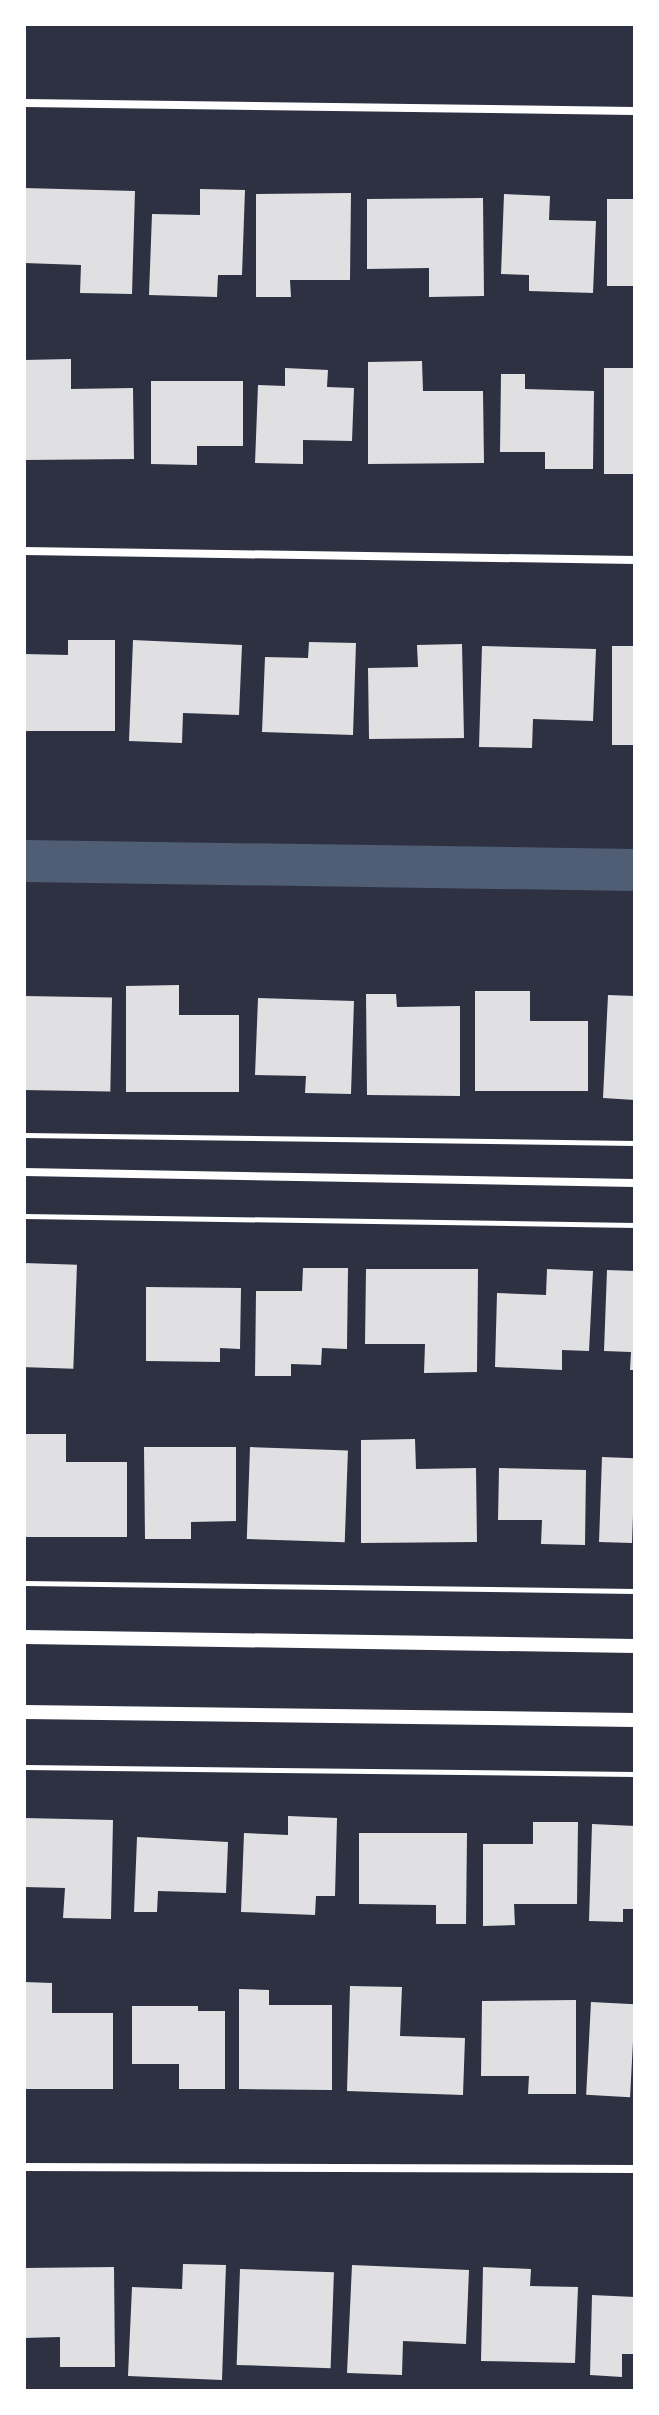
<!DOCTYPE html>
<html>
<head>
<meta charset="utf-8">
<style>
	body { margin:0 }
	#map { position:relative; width:659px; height:2415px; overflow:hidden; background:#2d3142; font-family:"Archivo Narrow",sans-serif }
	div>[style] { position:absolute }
	.canal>* { height:42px; margin:-21px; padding:0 21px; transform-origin:21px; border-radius:21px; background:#4f5d75 }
	.building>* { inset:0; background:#e0e0e3; transform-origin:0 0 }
	.path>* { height:5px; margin:-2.5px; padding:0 2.5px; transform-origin:2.5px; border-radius:2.5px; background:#fff }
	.minor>* { height:8px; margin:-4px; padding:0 4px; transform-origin:4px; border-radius:4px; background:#fff }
	.tertiary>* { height:14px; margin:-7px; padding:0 7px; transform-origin:7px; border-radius:7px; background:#fff }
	span { translate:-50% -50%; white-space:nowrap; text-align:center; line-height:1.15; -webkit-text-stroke:6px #fff; paint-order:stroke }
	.frame { position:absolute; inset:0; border:26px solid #fff; pointer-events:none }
</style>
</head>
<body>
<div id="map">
	<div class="canal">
		<i style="left:24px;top:861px;width:611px;rotate:0.84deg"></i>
	</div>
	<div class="building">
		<i style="clip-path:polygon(24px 188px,135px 191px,132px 294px,80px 293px,81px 265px,24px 263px)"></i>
		<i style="clip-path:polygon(200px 189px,245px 190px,242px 275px,218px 275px,217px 297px,149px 295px,152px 214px,200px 215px)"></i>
		<i style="clip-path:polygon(351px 193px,350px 280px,290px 280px,291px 297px,256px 297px,256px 194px)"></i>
		<i style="clip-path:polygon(504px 194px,550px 196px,549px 220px,596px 221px,593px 293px,529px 291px,529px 275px,501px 274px)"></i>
		<i style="clip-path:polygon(483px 198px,484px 296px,429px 297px,429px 268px,367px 269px,367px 199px)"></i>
		<i style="left:607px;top:199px;width:28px;height:87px"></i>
		<i style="clip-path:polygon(71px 359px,71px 389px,133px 388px,134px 459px,24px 460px,24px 360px)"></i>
		<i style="clip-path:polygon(422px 361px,423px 391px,483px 391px,484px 463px,368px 464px,368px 362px)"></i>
		<i style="clip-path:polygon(285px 368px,328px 370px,327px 387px,354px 388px,352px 441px,303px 440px,303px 464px,255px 463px,258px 385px,285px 386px)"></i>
		<i style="left:635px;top:368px;width:106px;height:31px;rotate:90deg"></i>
		<i style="clip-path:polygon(501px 374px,525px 374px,525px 389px,594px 391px,593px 469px,545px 469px,545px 452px,500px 452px)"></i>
		<i style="clip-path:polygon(151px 381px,243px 381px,243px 446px,197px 446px,197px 465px,151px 464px)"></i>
		<i style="clip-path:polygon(68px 640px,115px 640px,115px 731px,24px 731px,24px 654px,68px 655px)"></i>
		<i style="clip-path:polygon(133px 640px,242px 645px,239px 715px,183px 713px,182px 743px,129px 741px)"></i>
		<i style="clip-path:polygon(309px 642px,356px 643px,353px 735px,262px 732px,265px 657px,308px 658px)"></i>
		<i style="clip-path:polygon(462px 644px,464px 738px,369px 739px,368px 668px,418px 667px,417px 645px)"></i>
		<i style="clip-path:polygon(482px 646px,596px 649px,593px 721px,533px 719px,532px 748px,479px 747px)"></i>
		<i style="left:612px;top:646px;width:23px;height:99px"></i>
		<i style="clip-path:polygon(179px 985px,179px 1015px,239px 1015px,239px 1092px,126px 1092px,126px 986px)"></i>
		<i style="clip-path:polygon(475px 991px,530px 991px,530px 1021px,588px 1021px,588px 1091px,475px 1091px)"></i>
		<i style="clip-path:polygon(366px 994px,396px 994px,397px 1007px,460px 1006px,460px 1096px,367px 1095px)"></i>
		<i style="clip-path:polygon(608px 995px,635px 996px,635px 1100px,603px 1098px)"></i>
		<i style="left:24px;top:996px;width:88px;height:94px;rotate:1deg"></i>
		<i style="clip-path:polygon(258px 998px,354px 1001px,351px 1094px,305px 1093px,306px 1076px,255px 1075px)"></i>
		<i style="left:24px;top:1263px;width:53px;height:104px;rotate:2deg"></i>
		<i style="clip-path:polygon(303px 1268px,348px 1268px,347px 1349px,322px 1348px,321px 1365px,291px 1364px,291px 1376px,255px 1376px,256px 1291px,302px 1291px)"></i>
		<i style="clip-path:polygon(366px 1269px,478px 1269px,477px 1372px,424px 1373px,425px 1344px,365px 1344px)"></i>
		<i style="clip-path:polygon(547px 1269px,593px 1271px,589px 1351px,562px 1350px,562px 1370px,495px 1367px,497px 1293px,546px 1295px)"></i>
		<i style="clip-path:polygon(607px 1270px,635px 1271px,635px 1370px,630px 1370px,631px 1352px,604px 1351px)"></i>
		<i style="clip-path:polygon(146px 1287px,241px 1288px,240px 1349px,220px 1348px,220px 1362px,146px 1361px)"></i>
		<i style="clip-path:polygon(24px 1434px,66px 1434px,66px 1462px,127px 1462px,127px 1537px,24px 1537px)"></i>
		<i style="clip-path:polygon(415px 1439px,416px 1469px,476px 1468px,477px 1542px,361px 1543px,361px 1440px)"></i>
		<i style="clip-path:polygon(144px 1447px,236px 1447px,236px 1521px,191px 1522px,191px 1539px,145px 1539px)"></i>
		<i style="left:250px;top:1447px;width:98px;height:92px;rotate:2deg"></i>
		<i style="left:602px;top:1457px;width:33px;height:85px;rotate:2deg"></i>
		<i style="clip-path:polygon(499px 1468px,586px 1470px,585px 1545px,541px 1544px,542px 1520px,498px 1520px)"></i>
		<i style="clip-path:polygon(288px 1816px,337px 1818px,335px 1896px,316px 1896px,315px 1915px,241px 1912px,244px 1833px,288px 1835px)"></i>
		<i style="clip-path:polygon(24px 1818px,113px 1820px,111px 1919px,63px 1918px,65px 1888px,24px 1887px)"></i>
		<i style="clip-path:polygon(533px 1822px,578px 1822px,577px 1904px,514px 1904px,515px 1925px,483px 1926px,483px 1844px,533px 1844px)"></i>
		<i style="clip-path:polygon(592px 1824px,635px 1826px,635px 1909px,623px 1909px,623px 1922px,589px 1921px)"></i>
		<i style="clip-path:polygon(359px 1833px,467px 1833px,466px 1924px,436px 1924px,436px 1905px,359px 1904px)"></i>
		<i style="clip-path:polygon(137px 1837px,228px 1842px,226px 1893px,158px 1891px,157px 1912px,134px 1912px)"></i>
		<i style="clip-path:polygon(24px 1982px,52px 1983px,52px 2013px,113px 2013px,113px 2089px,24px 2089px)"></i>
		<i style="clip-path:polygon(350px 1986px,402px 1987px,400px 2036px,465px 2038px,463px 2095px,347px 2091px)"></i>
		<i style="clip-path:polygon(239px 1989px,269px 1990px,269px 2005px,332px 2005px,332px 2090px,239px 2089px)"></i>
		<i style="clip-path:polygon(576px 2000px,576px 2094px,528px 2094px,529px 2076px,481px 2076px,482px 2001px)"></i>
		<i style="left:591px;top:2002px;width:44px;height:93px;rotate:3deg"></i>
		<i style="clip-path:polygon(132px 2006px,198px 2006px,198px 2011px,225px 2011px,225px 2089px,179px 2089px,179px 2064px,132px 2064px)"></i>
		<i style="clip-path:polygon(183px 2264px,226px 2265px,222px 2380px,128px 2376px,132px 2287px,182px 2289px)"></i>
		<i style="clip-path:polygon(352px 2265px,469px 2270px,466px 2344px,403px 2341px,402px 2375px,347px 2373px)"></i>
		<i style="clip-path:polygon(114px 2267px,115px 2367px,60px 2367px,60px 2337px,24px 2338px,24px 2268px)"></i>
		<i style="clip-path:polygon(483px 2267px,531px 2269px,530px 2286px,578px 2287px,575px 2363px,481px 2361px)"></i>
		<i style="left:240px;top:2269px;width:94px;height:96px;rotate:2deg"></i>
		<i style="clip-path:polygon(592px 2295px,635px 2297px,635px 2354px,622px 2354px,622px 2377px,590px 2375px)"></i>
	</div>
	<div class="path">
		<i style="left:24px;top:1135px;width:611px;rotate:0.75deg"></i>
		<i style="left:24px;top:1216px;width:611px;rotate:0.84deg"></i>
		<i style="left:24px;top:1583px;width:611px;rotate:0.75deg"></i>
		<i style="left:24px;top:1767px;width:611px;rotate:0.66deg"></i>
	</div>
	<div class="minor">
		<i style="left:24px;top:103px;width:611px;rotate:0.75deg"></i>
		<i style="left:24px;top:551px;width:611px;rotate:0.84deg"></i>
		<i style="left:24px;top:1172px;width:611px;rotate:1.03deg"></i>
		<i style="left:24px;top:2167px;width:611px;rotate:0.19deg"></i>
	</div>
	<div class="tertiary">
		<i style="left:24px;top:1637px;width:611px;rotate:0.84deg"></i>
		<i style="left:24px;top:1712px;width:611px;rotate:0.75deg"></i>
	</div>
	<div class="frame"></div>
</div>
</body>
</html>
